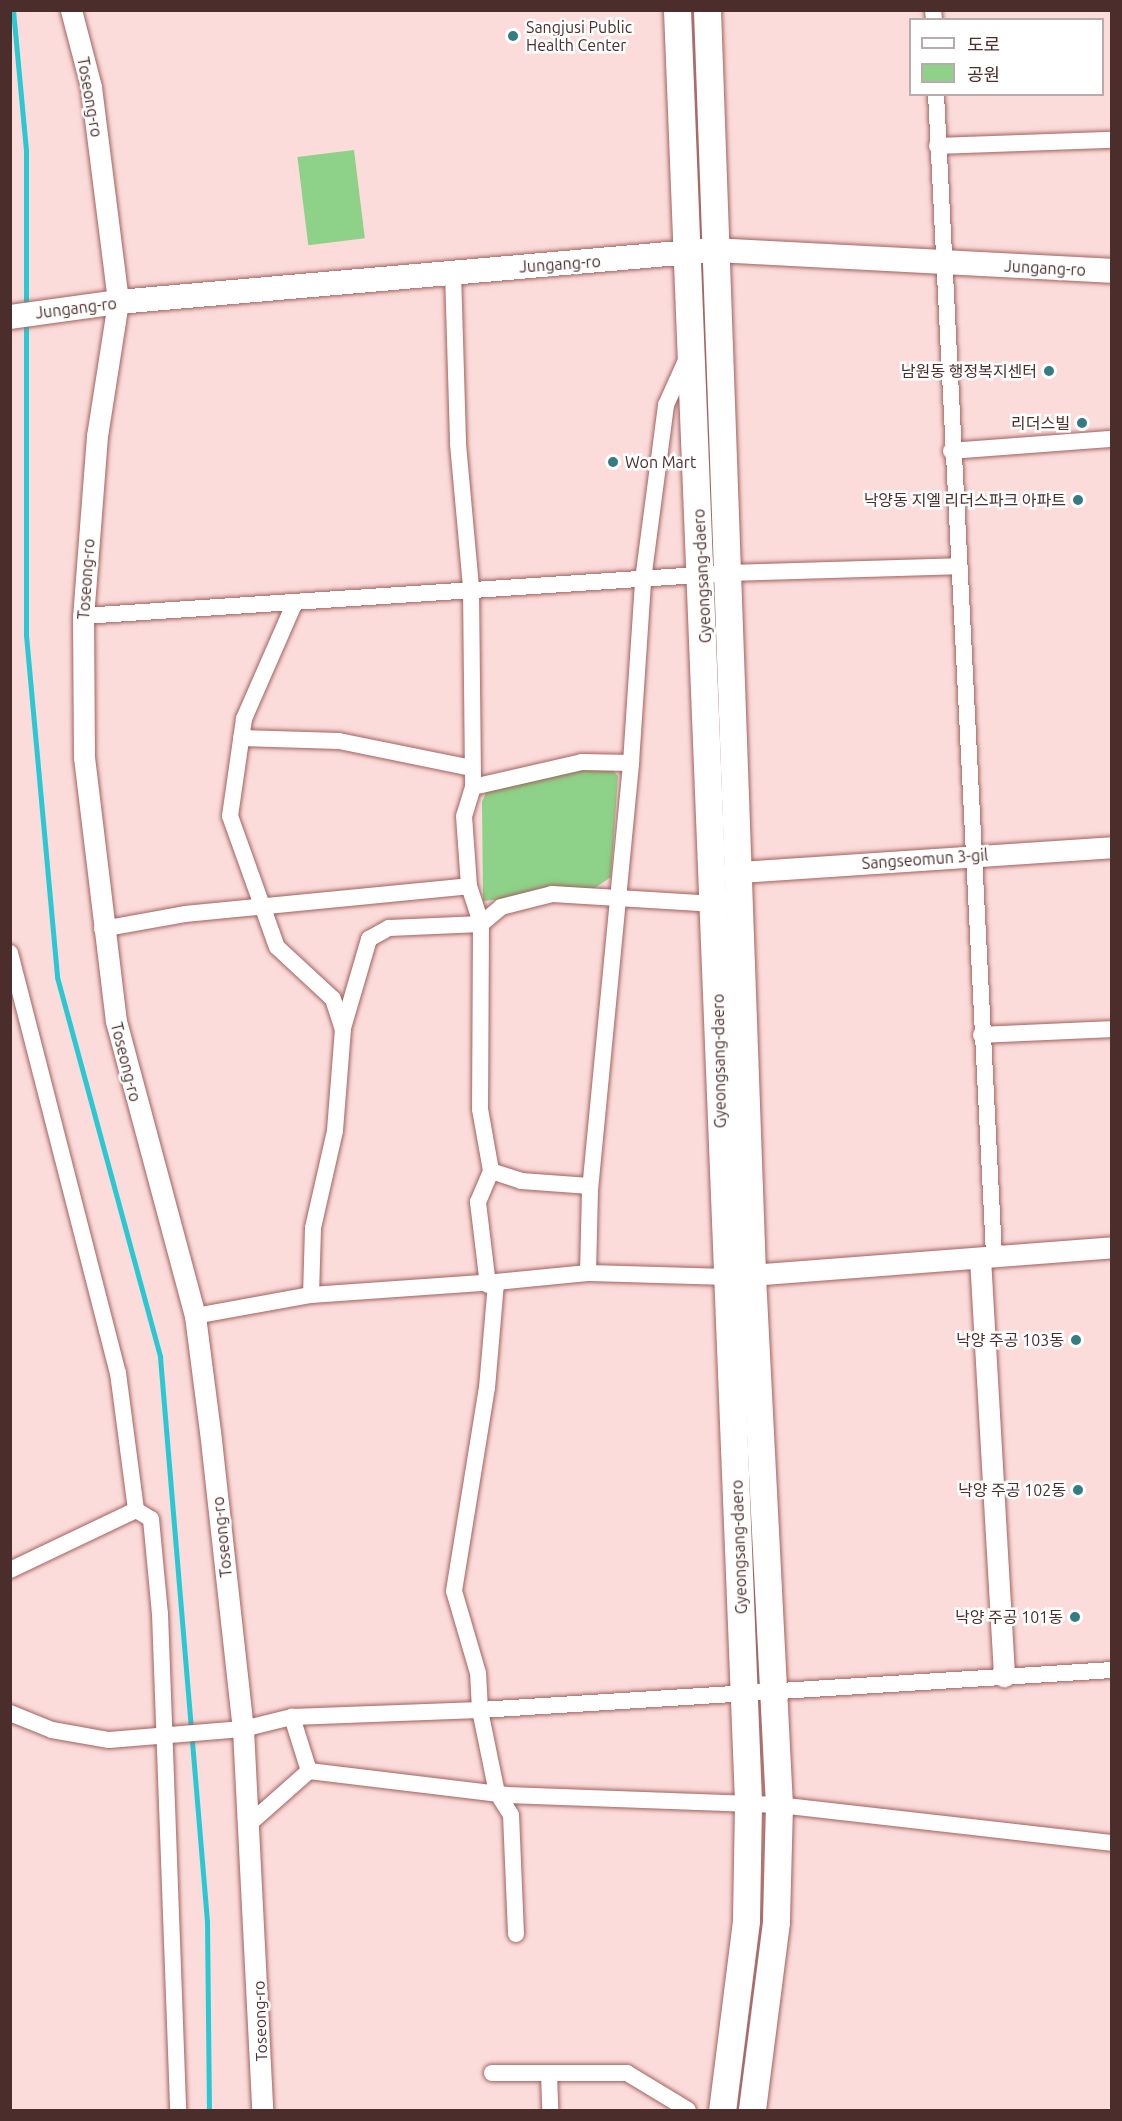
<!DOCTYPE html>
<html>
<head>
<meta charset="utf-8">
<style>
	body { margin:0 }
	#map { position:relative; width:1122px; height:2121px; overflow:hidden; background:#fbdcda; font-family:Ubuntu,"Noto Sans KR",sans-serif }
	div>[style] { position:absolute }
	.green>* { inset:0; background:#8ed188; transform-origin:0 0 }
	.stream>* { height:5px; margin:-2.5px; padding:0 2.5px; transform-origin:2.5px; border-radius:2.5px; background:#29c8d3 }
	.roads { filter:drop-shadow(0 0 2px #a3615f) drop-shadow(0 0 2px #a3615f) }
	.minor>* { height:16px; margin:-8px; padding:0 8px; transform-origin:8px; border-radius:8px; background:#fff }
	.tertiary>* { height:21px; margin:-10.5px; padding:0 10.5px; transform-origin:10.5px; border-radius:10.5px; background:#fff }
	.secondary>* { height:24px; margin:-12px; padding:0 12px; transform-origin:12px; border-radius:12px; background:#fff }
	.primary>* { height:27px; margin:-13.5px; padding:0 13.5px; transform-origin:13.5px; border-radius:13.5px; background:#fff }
	.dots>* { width:16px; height:16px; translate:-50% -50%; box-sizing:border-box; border:3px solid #fff; border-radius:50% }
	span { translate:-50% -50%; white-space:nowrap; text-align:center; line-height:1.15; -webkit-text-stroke:5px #fff; paint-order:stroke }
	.poi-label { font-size:16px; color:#4b2e2c }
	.left { translate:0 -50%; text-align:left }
	.right { translate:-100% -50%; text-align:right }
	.street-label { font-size:16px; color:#4b2e2c }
	.frame { position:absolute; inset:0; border:12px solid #4b2e2c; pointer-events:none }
	.legend { position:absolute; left:909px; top:18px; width:195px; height:78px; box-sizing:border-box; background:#fff; border:2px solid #b7abab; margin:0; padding:8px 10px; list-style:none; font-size:18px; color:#4b2e2c }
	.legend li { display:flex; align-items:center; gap:12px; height:30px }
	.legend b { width:30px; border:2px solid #b7abab }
</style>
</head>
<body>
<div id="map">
	<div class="green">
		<i style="left:354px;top:150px;width:89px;height:57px;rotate:83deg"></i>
		<i style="clip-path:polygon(609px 766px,618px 776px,611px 877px,592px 890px,483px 901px,482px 802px,487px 790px,536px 775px)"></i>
	</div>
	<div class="stream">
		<i style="left:13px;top:10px;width:141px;rotate:84.7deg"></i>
		<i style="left:26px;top:150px;width:158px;rotate:90deg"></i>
		<i style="left:26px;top:320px;width:315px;rotate:90deg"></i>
		<i style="left:26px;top:635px;width:343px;rotate:84.8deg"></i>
		<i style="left:57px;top:977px;width:394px;rotate:74.8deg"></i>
		<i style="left:160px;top:1357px;width:566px;rotate:85.24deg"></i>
		<i style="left:207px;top:1921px;width:189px;rotate:89.4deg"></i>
	</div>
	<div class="roads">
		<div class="minor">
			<i style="left:933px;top:10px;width:10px;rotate:84deg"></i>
			<i style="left:936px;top:94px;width:1163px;rotate:87.14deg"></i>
			<i style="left:937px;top:146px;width:175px;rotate:-2deg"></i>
			<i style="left:453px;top:272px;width:172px;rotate:88.3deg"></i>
			<i style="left:458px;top:444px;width:145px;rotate:84.8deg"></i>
			<i style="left:471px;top:588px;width:199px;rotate:89.4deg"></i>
			<i style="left:473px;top:787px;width:30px;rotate:107deg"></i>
			<i style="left:464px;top:816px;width:70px;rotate:85.9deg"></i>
			<i style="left:469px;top:886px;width:40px;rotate:72deg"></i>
			<i style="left:481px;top:924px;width:185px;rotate:90.3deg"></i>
			<i style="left:480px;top:1109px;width:63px;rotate:79.9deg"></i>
			<i style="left:491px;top:1171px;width:32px;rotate:18deg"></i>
			<i style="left:521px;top:1181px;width:69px;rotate:4.1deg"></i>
			<i style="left:951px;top:451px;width:161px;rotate:-4.3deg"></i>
			<i style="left:295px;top:602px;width:128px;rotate:113.6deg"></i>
			<i style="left:244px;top:719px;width:98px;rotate:98.2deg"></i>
			<i style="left:230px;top:816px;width:139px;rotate:70.3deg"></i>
			<i style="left:277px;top:947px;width:76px;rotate:42.9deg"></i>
			<i style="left:333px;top:999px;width:32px;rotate:72deg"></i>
			<i style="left:343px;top:1029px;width:102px;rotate:94.5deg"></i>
			<i style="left:335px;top:1131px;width:99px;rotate:102.8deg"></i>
			<i style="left:313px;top:1228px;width:67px;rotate:91.7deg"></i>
			<i style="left:83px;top:616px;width:646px;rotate:-3.81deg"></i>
			<i style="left:728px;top:573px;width:230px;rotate:-1.7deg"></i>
			<i style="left:241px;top:738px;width:98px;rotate:1.8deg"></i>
			<i style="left:339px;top:741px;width:136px;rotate:11.5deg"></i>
			<i style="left:473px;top:787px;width:112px;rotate:-12.9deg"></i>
			<i style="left:582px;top:762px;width:49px;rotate:1.2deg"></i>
			<i style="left:102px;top:929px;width:84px;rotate:-10.2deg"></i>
			<i style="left:185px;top:914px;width:285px;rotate:-5.6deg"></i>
			<i style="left:10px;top:953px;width:434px;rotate:75.6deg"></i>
			<i style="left:118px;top:1373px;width:138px;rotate:82.5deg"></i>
			<i style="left:136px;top:1510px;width:140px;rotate:154.5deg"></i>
			<i style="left:343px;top:1028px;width:93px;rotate:-73.7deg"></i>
			<i style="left:369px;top:939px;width:23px;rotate:-29deg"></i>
			<i style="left:389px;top:928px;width:92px;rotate:-2.5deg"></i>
			<i style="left:481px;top:924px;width:26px;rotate:-40deg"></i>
			<i style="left:501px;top:907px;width:53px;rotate:-14.3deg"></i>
			<i style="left:552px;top:894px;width:164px;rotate:3.5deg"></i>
			<i style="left:981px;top:1035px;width:131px;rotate:-2.6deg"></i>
			<i style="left:588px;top:1273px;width:141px;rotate:1.6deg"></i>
			<i style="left:488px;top:1285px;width:84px;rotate:-96.9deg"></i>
			<i style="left:478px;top:1202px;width:34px;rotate:-67deg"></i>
			<i style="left:195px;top:1316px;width:118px;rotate:-10.3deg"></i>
			<i style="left:311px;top:1295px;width:185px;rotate:-4deg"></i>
			<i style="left:136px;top:1510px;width:17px;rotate:31deg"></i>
			<i style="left:151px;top:1519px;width:95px;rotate:84.6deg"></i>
			<i style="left:160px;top:1614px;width:496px;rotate:87.9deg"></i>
			<i style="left:10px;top:1713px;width:45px;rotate:22deg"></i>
			<i style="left:52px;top:1730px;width:58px;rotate:10deg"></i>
			<i style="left:109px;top:1740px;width:134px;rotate:-4.7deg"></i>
			<i style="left:243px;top:1729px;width:50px;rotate:-13.8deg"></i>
			<i style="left:309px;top:1771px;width:57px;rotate:-107.5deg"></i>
			<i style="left:292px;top:1717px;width:188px;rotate:-2.1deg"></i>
			<i style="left:480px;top:1710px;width:37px;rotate:-93deg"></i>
			<i style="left:478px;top:1673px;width:85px;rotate:-106.3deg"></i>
			<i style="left:454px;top:1591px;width:206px;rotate:-80.8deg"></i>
			<i style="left:487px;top:1388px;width:106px;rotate:-85.1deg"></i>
			<i style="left:496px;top:1282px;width:92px;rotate:-5.6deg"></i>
			<i style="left:588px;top:1273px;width:83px;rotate:-88.6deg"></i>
			<i style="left:590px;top:1190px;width:429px;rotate:-84.5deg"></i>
			<i style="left:631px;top:763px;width:183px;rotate:-86.2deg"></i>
			<i style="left:643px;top:580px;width:177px;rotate:-82.5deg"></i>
			<i style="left:666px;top:405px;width:51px;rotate:-65.9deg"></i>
			<i style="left:249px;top:1824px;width:80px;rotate:-41.5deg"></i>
			<i style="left:309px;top:1771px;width:200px;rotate:6.9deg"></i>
			<i style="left:508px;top:1795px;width:271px;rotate:2.1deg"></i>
			<i style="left:779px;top:1805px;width:335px;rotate:6.5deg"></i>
			<i style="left:516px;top:1934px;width:119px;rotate:-92.4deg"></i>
			<i style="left:511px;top:1815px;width:26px;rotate:-122deg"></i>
			<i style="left:497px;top:1793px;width:85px;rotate:-101.6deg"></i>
			<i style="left:480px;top:1710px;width:633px;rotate:-3.62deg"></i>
			<i style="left:492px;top:2073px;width:135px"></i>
			<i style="left:627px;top:2073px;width:71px;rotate:31.2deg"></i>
			<i style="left:549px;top:2073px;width:37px;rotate:88deg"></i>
		</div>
		<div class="tertiary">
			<i style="left:71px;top:10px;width:80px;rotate:75.4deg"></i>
			<i style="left:91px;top:87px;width:217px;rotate:82.8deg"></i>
			<i style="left:118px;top:302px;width:136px;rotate:98.9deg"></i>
			<i style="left:97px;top:436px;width:181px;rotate:94.4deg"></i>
			<i style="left:83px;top:616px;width:141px;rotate:89.6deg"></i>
			<i style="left:84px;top:757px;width:266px;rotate:83.1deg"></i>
			<i style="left:116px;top:1021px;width:305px;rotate:75deg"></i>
			<i style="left:195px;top:1316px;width:116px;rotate:82.6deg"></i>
			<i style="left:210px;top:1431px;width:300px;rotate:83.7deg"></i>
			<i style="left:243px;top:1729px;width:381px;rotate:87.1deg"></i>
			<i style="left:739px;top:872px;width:374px;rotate:-3.8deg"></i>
			<i style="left:980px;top:1258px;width:419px;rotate:86.7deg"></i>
			<i style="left:738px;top:1276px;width:375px;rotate:-4.4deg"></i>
		</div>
		<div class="secondary">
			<i style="left:10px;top:317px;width:109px;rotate:-7.9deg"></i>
			<i style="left:118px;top:302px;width:598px;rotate:-4.99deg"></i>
			<i style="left:714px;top:250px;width:399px;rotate:3deg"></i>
		</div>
		<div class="primary">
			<i style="left:677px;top:10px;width:1795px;rotate:87.73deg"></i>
			<i style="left:748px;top:1804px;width:117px;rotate:91deg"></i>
			<i style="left:746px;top:1921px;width:191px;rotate:97.2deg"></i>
			<i style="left:707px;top:10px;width:1267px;rotate:87.96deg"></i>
			<i style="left:752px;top:1276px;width:530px;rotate:87.08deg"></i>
			<i style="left:779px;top:1805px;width:117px;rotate:91.5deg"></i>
			<i style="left:776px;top:1922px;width:190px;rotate:97.3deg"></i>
		</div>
	</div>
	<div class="dots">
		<i style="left:513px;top:36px;background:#337c81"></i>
		<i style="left:1049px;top:371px;background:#337c81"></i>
		<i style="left:1082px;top:423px;background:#337c81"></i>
		<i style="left:613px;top:462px;background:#337c81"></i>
		<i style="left:1078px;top:500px;background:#337c81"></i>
		<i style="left:1076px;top:1340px;background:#337c81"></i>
		<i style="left:1078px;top:1490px;background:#337c81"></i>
		<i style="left:1075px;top:1617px;background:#337c81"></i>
	</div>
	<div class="poi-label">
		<span class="left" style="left:526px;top:36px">Sangjusi Public<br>Health Center</span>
		<span class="right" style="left:1037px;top:371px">남원동 행정복지센터</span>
		<span class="right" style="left:1070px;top:423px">리더스빌</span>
		<span class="left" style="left:625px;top:462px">Won Mart</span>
		<span class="right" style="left:1066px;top:500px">낙양동 지엘 리더스파크 아파트</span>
		<span class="right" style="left:1064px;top:1340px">낙양 주공 103동</span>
		<span class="right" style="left:1066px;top:1490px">낙양 주공 102동</span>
		<span class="right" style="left:1063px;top:1617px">낙양 주공 101동</span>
	</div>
	<div class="street-label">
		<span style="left:90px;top:97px;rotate:80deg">Toseong-ro</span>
		<span style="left:560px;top:264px;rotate:-4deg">Jungang-ro</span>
		<span style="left:1045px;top:268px;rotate:3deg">Jungang-ro</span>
		<span style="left:76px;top:308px;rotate:-7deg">Jungang-ro</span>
		<span style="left:702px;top:576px;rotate:-93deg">Gyeongsang-daero</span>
		<span style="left:86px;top:579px;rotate:-86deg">Toseong-ro</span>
		<span style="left:925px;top:859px;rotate:-4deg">Sangseomun 3-gil</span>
		<span style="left:719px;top:1061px;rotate:-91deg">Gyeongsang-daero</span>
		<span style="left:126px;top:1062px;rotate:76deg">Toseong-ro</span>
		<span style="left:222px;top:1537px;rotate:-96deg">Toseong-ro</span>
		<span style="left:739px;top:1547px;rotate:-92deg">Gyeongsang-daero</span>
		<span style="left:260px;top:2021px;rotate:-92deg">Toseong-ro</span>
	</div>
	<div class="frame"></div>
	<ul class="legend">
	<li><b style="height:8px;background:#fff"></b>도로</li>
	<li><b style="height:16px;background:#8ed188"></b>공원</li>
	</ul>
</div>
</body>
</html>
